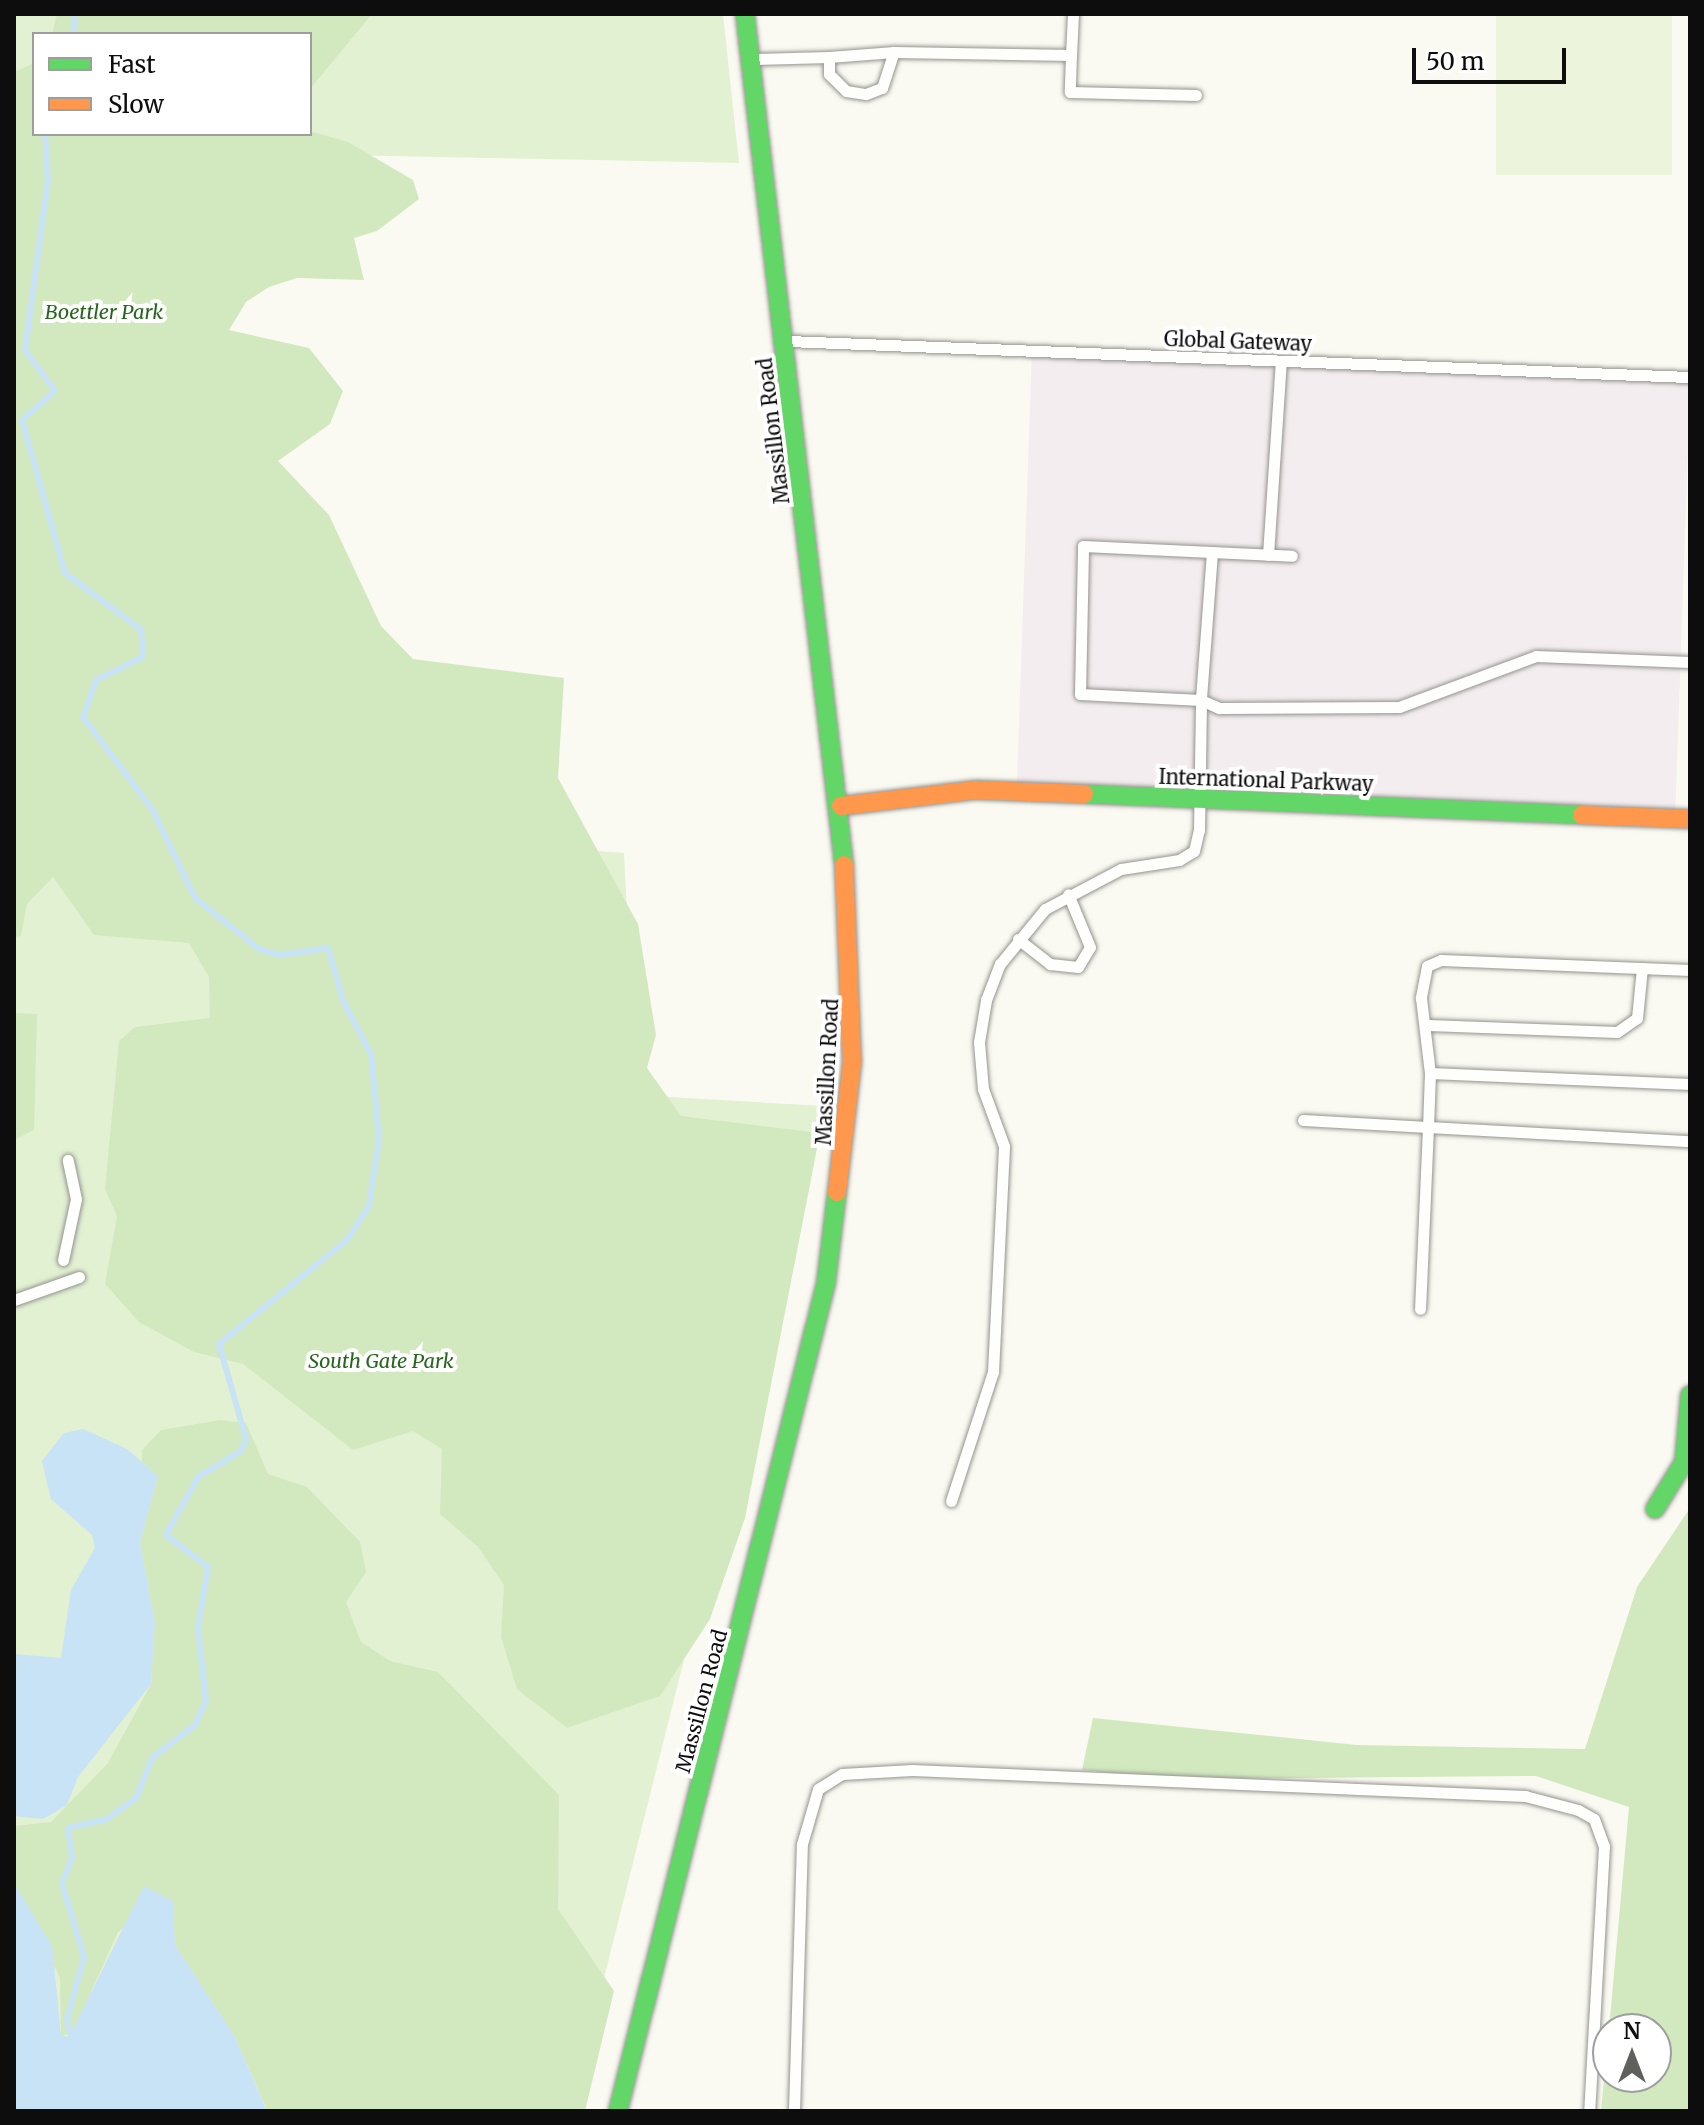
<!DOCTYPE html>
<html>
<head>
<meta charset="utf-8">
<style>
	body { margin:0 }
	#map { position:relative; width:1704px; height:2125px; overflow:hidden; background:#fbfaf2; font-family:Merriweather,serif }
	div>[style] { position:absolute }
	.industrial>* { inset:0; background:#f3edef; transform-origin:0 0 }
	.green>* { inset:0; background:#e2f1d2 }
	.forest>* { inset:0; background:#d2e9bf }
	.pitch>* { inset:0; background:#ecf5db; transform-origin:0 0 }
	.water>* { inset:0; background:#c8e2f6 }
	.stream>* { height:6px; margin:-3px; padding:0 3px; transform-origin:3px; border-radius:3px; background:#c8e2f6 }
	.roads { filter:drop-shadow(0 0 2px #949490) drop-shadow(0 0 2px #949490) }
	.lane>* { height:11px; margin:-5.5px; padding:0 5.5px; transform-origin:5.5px; border-radius:5.5px; background:#fefefd }
	.fast>* { height:18px; margin:-9px; padding:0 9px; transform-origin:9px; border-radius:9px; background:#63d668 }
	.slow>* { height:18px; margin:-9px; padding:0 9px; transform-origin:9px; border-radius:9px; background:#ff974d }
	span { translate:-50% -50%; white-space:nowrap; text-align:center; line-height:1.15; -webkit-text-stroke:8px #fff; paint-order:stroke }
	.park-label { font-size:20px; color:#27661d; font-style:italic }
	.street-label { font-size:20px; color:#0d0d0d }
	.frame { position:absolute; inset:0; border:16px solid #0d0d0d; pointer-events:none }
	.legend { position:absolute; left:32px; top:32px; width:280px; height:104px; box-sizing:border-box; background:#fff; border:2px solid #9e9e9e; margin:0; padding:10px 14px; list-style:none; font-size:24px; color:#0d0d0d }
	.legend li { display:flex; align-items:center; gap:16px; height:40px }
	.legend b { width:40px; border:2px solid #9e9e9e }
	.north { position:absolute; left:1592px; top:2013px; width:80px; height:80px; box-sizing:border-box; background:#fff; border:2px solid #9e9e9e; border-radius:50%; rotate:0deg; font-size:22px; font-weight:700; line-height:32px; text-align:center; color:#0d0d0d }
	.north::after { content:''; display:block; margin:auto; width:28px; height:36px; background:#60605d; clip-path:polygon(50% 0,100% 100%,50% 72%,0 100%) }
	.scale { position:absolute; left:1412px; top:48px; width:154px; height:36px; box-sizing:border-box; border:4px solid #0d0d0d; border-top:0; padding-left:10px; font-size:24px; line-height:28px; white-space:nowrap; color:#0d0d0d; -webkit-text-stroke:6px #fff; paint-order:stroke }
</style>
</head>
<body>
<div id="map">
	<div class="industrial">
		<i style="left:1032px;top:350px;width:659px;height:443px;rotate:2deg"></i>
	</div>
	<div class="green">
		<i style="clip-path:polygon(evenodd,14px 14px,723px 14px,739px 163px,193px 152px,194px 463px,487px 842px,624px 853px,636px 1095px,823px 1106px,590px 2034px,14px 2086px,14px 14px,34px 34px,310px 34px,310px 134px,34px 134px,34px 34px)"></i>
	</div>
	<div class="forest">
		<i style="clip-path:polygon(57px 14px,372px 14px,310px 89px,310px 34px,52px 34px)"></i>
		<i style="clip-path:polygon(34px 63px,34px 134px,310px 131px,348px 142px,413px 180px,419px 199px,377px 231px,354px 238px,364px 280px,297px 278px,269px 287px,246px 302px,229px 330px,309px 348px,343px 391px,330px 424px,278px 461px,329px 515px,381px 626px,413px 659px,564px 678px,558px 778px,638px 924px,656px 1035px,647px 1068px,681px 1116px,820px 1133px,745px 1518px,710px 1619px,660px 1696px,567px 1728px,517px 1689px,501px 1637px,504px 1585px,478px 1547px,440px 1514px,442px 1449px,413px 1431px,353px 1450px,243px 1364px,194px 1352px,139px 1322px,105px 1284px,117px 1216px,105px 1189px,119px 1041px,135px 1027px,210px 1018px,209px 977px,189px 943px,94px 935px,53px 877px,27px 904px,21px 936px,14px 937px,14px 72px)"></i>
		<i style="clip-path:polygon(14px 1013px,37px 1014px,34px 1130px,14px 1140px)"></i>
		<i style="clip-path:polygon(220px 1420px,246px 1423px,268px 1474px,307px 1487px,360px 1542px,366px 1572px,346px 1602px,361px 1642px,390px 1661px,438px 1672px,559px 1795px,558px 1909px,614px 1991px,585px 2111px,267px 2111px,235px 2037px,175px 1945px,173px 1901px,118px 1932px,73px 2032px,61px 2036px,60px 1978px,14px 1883px,14px 1826px,51px 1822px,108px 1763px,151px 1684px,155px 1623px,140px 1542px,158px 1476px,142px 1462px,142px 1450px,161px 1430px)"></i>
		<i style="clip-path:polygon(1690px 1508px,1690px 2111px,1601px 2111px,1608px 2039px,1608px 2077px,1656px 2077px,1656px 2029px,1609px 2029px,1629px 1807px,1536px 1776px,1186px 1779px,1082px 1770px,1093px 1718px,1357px 1745px,1585px 1749px,1637px 1587px)"></i>
	</div>
	<div class="pitch">
		<i style="left:1496px;top:14px;width:176px;height:161px"></i>
	</div>
	<div class="water">
		<i style="clip-path:polygon(83px 1429px,127px 1449px,158px 1476px,140px 1542px,155px 1623px,151px 1684px,78px 1777px,67px 1805px,43px 1819px,14px 1816px,14px 1654px,61px 1658px,71px 1590px,95px 1548px,92px 1535px,51px 1499px,42px 1461px,64px 1433px)"></i>
		<i style="clip-path:polygon(14px 1883px,52px 1946px,61px 2035px,69px 2037px,144px 1886px,173px 1901px,175px 1945px,235px 2037px,267px 2111px,14px 2111px)"></i>
	</div>
	<div class="stream">
		<i style="left:73px;top:34px;width:20px;rotate:-84deg"></i>
		<i style="left:45px;top:134px;width:46px;rotate:86.3deg"></i>
		<i style="left:48px;top:180px;width:172px;rotate:97.7deg"></i>
		<i style="left:25px;top:350px;width:51px;rotate:53.8deg"></i>
		<i style="left:55px;top:391px;width:44px;rotate:138.7deg"></i>
		<i style="left:22px;top:420px;width:159px;rotate:74.3deg"></i>
		<i style="left:65px;top:573px;width:94px;rotate:36.7deg"></i>
		<i style="left:140px;top:629px;width:13px;rotate:77deg"></i>
		<i style="left:143px;top:642px;width:15px;rotate:90deg"></i>
		<i style="left:143px;top:657px;width:52px;rotate:153.9deg"></i>
		<i style="left:96px;top:680px;width:39px;rotate:109deg"></i>
		<i style="left:83px;top:717px;width:115px;rotate:53.1deg"></i>
		<i style="left:152px;top:809px;width:99px;rotate:64.2deg"></i>
		<i style="left:195px;top:898px;width:82px;rotate:38.6deg"></i>
		<i style="left:259px;top:949px;width:21px;rotate:17deg"></i>
		<i style="left:279px;top:955px;width:49px;rotate:-8.1deg"></i>
		<i style="left:328px;top:948px;width:57px;rotate:73.8deg"></i>
		<i style="left:344px;top:1003px;width:58px;rotate:62.1deg"></i>
		<i style="left:371px;top:1054px;width:85px;rotate:84.6deg"></i>
		<i style="left:379px;top:1139px;width:68px;rotate:98.5deg"></i>
		<i style="left:369px;top:1206px;width:40px;rotate:122.9deg"></i>
		<i style="left:347px;top:1240px;width:165px;rotate:140.9deg"></i>
		<i style="left:219px;top:1344px;width:99px;rotate:74.1deg"></i>
		<i style="left:246px;top:1439px;width:13px;rotate:113deg"></i>
		<i style="left:241px;top:1451px;width:50px;rotate:148.8deg"></i>
		<i style="left:198px;top:1477px;width:66px;rotate:118.9deg"></i>
		<i style="left:166px;top:1535px;width:53px;rotate:37.3deg"></i>
		<i style="left:208px;top:1567px;width:62px;rotate:99.3deg"></i>
		<i style="left:198px;top:1628px;width:72px;rotate:83.7deg"></i>
		<i style="left:206px;top:1700px;width:27px;rotate:114deg"></i>
		<i style="left:195px;top:1725px;width:54px;rotate:142.5deg"></i>
		<i style="left:152px;top:1758px;width:43px;rotate:111.8deg"></i>
		<i style="left:136px;top:1798px;width:36px;rotate:144deg"></i>
		<i style="left:107px;top:1819px;width:40px;rotate:167deg"></i>
		<i style="left:68px;top:1828px;width:29px;rotate:82deg"></i>
		<i style="left:72px;top:1857px;width:28px;rotate:111deg"></i>
		<i style="left:62px;top:1883px;width:77px;rotate:73.4deg"></i>
		<i style="left:84px;top:1957px;width:65px;rotate:105.1deg"></i>
		<i style="left:67px;top:2020px;width:22px;rotate:77deg"></i>
	</div>
	<div class="roads">
		<div class="lane">
			<i style="left:1071px;top:55px;width:41px;rotate:-87.2deg"></i>
			<i style="left:829px;top:57px;width:65px;rotate:-4.4deg"></i>
			<i style="left:755px;top:59px;width:74px;rotate:-1.5deg"></i>
			<i style="left:829px;top:57px;width:17px;rotate:90deg"></i>
			<i style="left:829px;top:74px;width:24px;rotate:45deg"></i>
			<i style="left:846px;top:91px;width:20px;rotate:9deg"></i>
			<i style="left:866px;top:94px;width:17px;rotate:-21deg"></i>
			<i style="left:882px;top:88px;width:38px;rotate:-72deg"></i>
			<i style="left:894px;top:52px;width:177px;rotate:1deg"></i>
			<i style="left:1071px;top:55px;width:37px;rotate:92deg"></i>
			<i style="left:1070px;top:92px;width:126px;rotate:1.4deg"></i>
			<i style="left:788px;top:341px;width:903px;rotate:2.29deg"></i>
			<i style="left:1212px;top:552px;width:148px;rotate:94.3deg"></i>
			<i style="left:1201px;top:700px;width:20px;rotate:24deg"></i>
			<i style="left:1219px;top:708px;width:180px;rotate:-0.3deg"></i>
			<i style="left:1399px;top:707px;width:146px;rotate:-20.4deg"></i>
			<i style="left:1536px;top:656px;width:154px;rotate:2.2deg"></i>
			<i style="left:1268px;top:555px;width:194px;rotate:-86.2deg"></i>
			<i style="left:1018px;top:939px;width:41px;rotate:38deg"></i>
			<i style="left:1050px;top:964px;width:28px;rotate:6deg"></i>
			<i style="left:1078px;top:967px;width:23px;rotate:-59deg"></i>
			<i style="left:1090px;top:947px;width:57px;rotate:-112.5deg"></i>
			<i style="left:1690px;top:970px;width:249px;rotate:-177.7deg"></i>
			<i style="left:1441px;top:960px;width:15px;rotate:157deg"></i>
			<i style="left:1427px;top:966px;width:33px;rotate:101deg"></i>
			<i style="left:1421px;top:998px;width:76px;rotate:83.2deg"></i>
			<i style="left:1430px;top:1073px;width:260px;rotate:2.4deg"></i>
			<i style="left:1428px;top:1025px;width:189px;rotate:2.1deg"></i>
			<i style="left:1617px;top:1032px;width:24px;rotate:-35deg"></i>
			<i style="left:1637px;top:1018px;width:50px;rotate:-84.3deg"></i>
			<i style="left:1430px;top:1073px;width:54px;rotate:92.1deg"></i>
			<i style="left:1428px;top:1127px;width:262px;rotate:3.1deg"></i>
			<i style="left:1303px;top:1120px;width:125px;rotate:3.2deg"></i>
			<i style="left:1428px;top:1127px;width:182px;rotate:92.5deg"></i>
			<i style="left:63px;top:1260px;width:62px;rotate:-78deg"></i>
			<i style="left:76px;top:1199px;width:40px;rotate:-102deg"></i>
			<i style="left:14px;top:1300px;width:69px;rotate:-19.5deg"></i>
			<i style="left:951px;top:1501px;width:136px;rotate:-72deg"></i>
			<i style="left:993px;top:1372px;width:226px;rotate:-87.2deg"></i>
			<i style="left:1004px;top:1146px;width:61px;rotate:-110.2deg"></i>
			<i style="left:983px;top:1089px;width:47px;rotate:-94.9deg"></i>
			<i style="left:979px;top:1042px;width:43px;rotate:-80.5deg"></i>
			<i style="left:986px;top:1000px;width:39px;rotate:-69deg"></i>
			<i style="left:1000px;top:964px;width:71px;rotate:-50.7deg"></i>
			<i style="left:1045px;top:909px;width:86px;rotate:-27.8deg"></i>
			<i style="left:1121px;top:869px;width:59px;rotate:-8.8deg"></i>
			<i style="left:1179px;top:860px;width:17px;rotate:-31deg"></i>
			<i style="left:1194px;top:851px;width:22px;rotate:-77deg"></i>
			<i style="left:1199px;top:830px;width:130px;rotate:-89.1deg"></i>
			<i style="left:1201px;top:700px;width:121px;rotate:-177.2deg"></i>
			<i style="left:1080px;top:694px;width:148px;rotate:-88.8deg"></i>
			<i style="left:1083px;top:546px;width:209px;rotate:2.7deg"></i>
			<i style="left:794px;top:2111px;width:267px;rotate:-88.3deg"></i>
			<i style="left:802px;top:1844px;width:57px;rotate:-73.8deg"></i>
			<i style="left:818px;top:1789px;width:28px;rotate:-32deg"></i>
			<i style="left:842px;top:1774px;width:70px;rotate:-3.3deg"></i>
			<i style="left:912px;top:1770px;width:614px;rotate:2.43deg"></i>
			<i style="left:1525px;top:1796px;width:55px;rotate:14.8deg"></i>
			<i style="left:1578px;top:1810px;width:18px;rotate:29deg"></i>
			<i style="left:1594px;top:1819px;width:29px;rotate:70deg"></i>
			<i style="left:1604px;top:1846px;width:265px;rotate:93.2deg"></i>
		</div>
		<div class="fast">
			<i style="left:745px;top:14px;width:857px;rotate:83.36deg"></i>
			<i style="left:1084px;top:794px;width:498px;rotate:2.4deg"></i>
			<i style="left:1655px;top:1509px;width:55px;rotate:-58.3deg"></i>
			<i style="left:1684px;top:1462px;width:67px;rotate:-84.9deg"></i>
			<i style="left:618px;top:2111px;width:854px;rotate:-75.9deg"></i>
			<i style="left:826px;top:1283px;width:92px;rotate:-83.1deg"></i>
		</div>
		<div class="slow">
			<i style="left:841px;top:806px;width:136px;rotate:-6.8deg"></i>
			<i style="left:976px;top:790px;width:108px;rotate:2.1deg"></i>
			<i style="left:1582px;top:815px;width:108px;rotate:2.1deg"></i>
			<i style="left:837px;top:1192px;width:131px;rotate:-83.4deg"></i>
			<i style="left:852px;top:1062px;width:197px;rotate:-92.3deg"></i>
		</div>
	</div>
	<div class="park-label">
		<span style="left:104px;top:311px">Boettler Park</span>
		<span style="left:381px;top:1360px">South Gate Park</span>
	</div>
	<div class="street-label">
		<span style="left:1238px;top:341px;rotate:2deg">Global Gateway</span>
		<span style="left:773px;top:431px;rotate:-97deg">Massillon Road</span>
		<span style="left:1266px;top:780px;rotate:2deg">International Parkway</span>
		<span style="left:827px;top:1072px;rotate:-87deg">Massillon Road</span>
		<span style="left:701px;top:1701px;rotate:-75deg">Massillon Road</span>
	</div>
	<div class="frame"></div>
	<ul class="legend">
	<li><b style="height:10px;background:#63d668"></b>Fast</li>
	<li><b style="height:10px;background:#ff974d"></b>Slow</li>
	</ul>
	<div class="north">N</div>
	<div class="scale">50 m</div>
</div>
</body>
</html>
